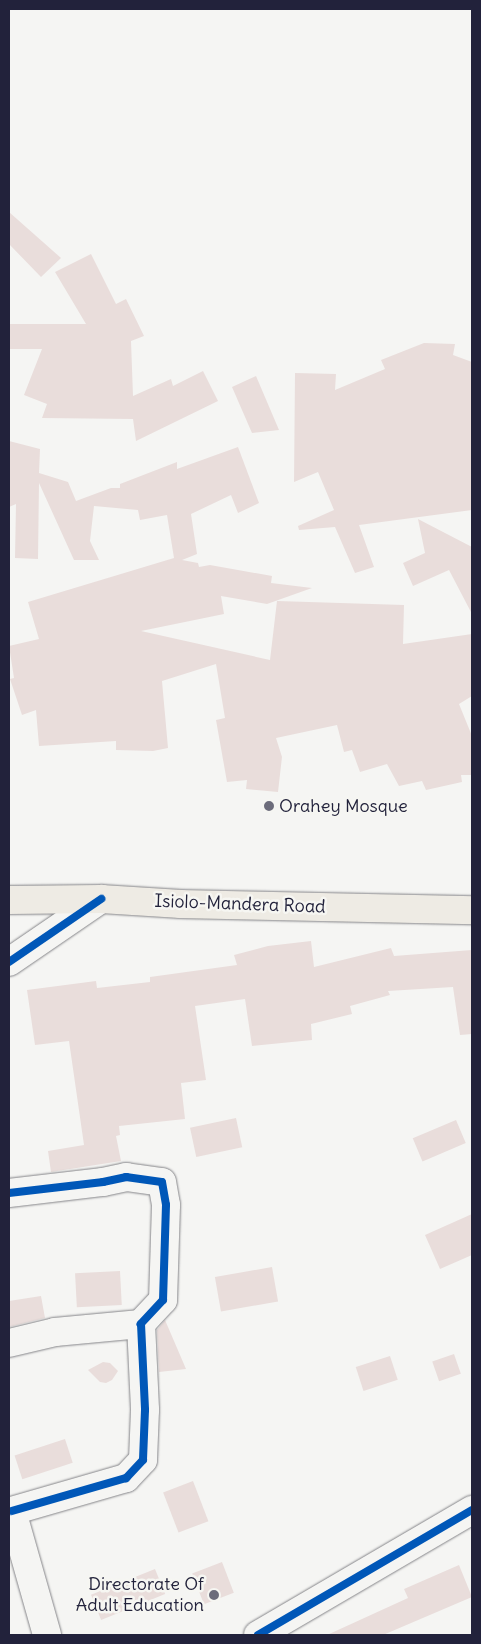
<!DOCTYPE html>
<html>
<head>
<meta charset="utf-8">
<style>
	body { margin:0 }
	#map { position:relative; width:481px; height:1644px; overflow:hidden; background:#f5f5f3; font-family:Delius,sans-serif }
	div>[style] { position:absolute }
	.building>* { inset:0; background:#e9dddb; transform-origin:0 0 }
	.roads { filter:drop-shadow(0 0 1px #858589) drop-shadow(0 0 1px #858589) }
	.minor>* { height:28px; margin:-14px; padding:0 14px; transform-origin:14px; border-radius:14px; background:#f5f5f3 }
	.trunk>* { height:28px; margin:-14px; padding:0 14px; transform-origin:14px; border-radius:14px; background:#eeebe4 }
	.cycleway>* { height:8px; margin:-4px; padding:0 4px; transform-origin:4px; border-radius:4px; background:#0057b8 }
	.dots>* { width:14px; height:14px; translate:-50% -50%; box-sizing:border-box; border:2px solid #f6f6f2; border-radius:50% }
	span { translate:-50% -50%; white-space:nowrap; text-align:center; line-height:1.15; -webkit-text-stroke:5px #f6f6f2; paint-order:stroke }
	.poi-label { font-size:18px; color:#22223b }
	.left { translate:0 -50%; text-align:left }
	.right { translate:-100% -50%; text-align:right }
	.street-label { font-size:18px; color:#22223b }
	.frame { position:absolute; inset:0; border:10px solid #22223b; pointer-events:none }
</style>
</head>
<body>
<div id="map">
	<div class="building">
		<i style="clip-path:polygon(9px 212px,61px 258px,41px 277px,9px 244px)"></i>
		<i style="clip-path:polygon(91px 254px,116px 304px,126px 299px,144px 336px,131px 341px,133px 396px,171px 379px,173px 386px,203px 371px,218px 401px,136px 441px,133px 419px,42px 418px,47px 404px,24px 395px,42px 349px,9px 349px,9px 324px,86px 324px,55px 272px)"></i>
		<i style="clip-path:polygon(424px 343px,455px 344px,453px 355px,472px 362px,472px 510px,359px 525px,374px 567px,355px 573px,335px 527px,299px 530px,298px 526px,334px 510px,318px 472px,294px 482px,295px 373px,336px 374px,335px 390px,385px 369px,381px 360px)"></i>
		<i style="clip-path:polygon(256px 376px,279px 430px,252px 433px,232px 387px)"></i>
		<i style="clip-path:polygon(9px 441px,40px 449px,39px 473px,68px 482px,76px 501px,111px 488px,120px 488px,120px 484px,177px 462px,177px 469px,238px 447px,259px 503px,238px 513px,231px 495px,191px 514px,197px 554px,182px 560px,198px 563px,199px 567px,210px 565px,272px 576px,271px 583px,312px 588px,267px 604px,221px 596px,224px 614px,141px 631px,270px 660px,277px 601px,404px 605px,403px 644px,472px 634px,472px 696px,459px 704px,472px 736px,472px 775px,461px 775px,462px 782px,426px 790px,422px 781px,399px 786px,387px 764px,360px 772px,352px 750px,344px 752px,337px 725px,276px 738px,282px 757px,278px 792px,246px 789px,247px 780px,227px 782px,216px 720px,225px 718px,216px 664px,162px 681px,168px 748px,153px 751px,116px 750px,116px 741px,39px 746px,36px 710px,22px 715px,10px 679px,14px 678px,9px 646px,39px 639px,28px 602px,174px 558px,167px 515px,140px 520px,138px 510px,94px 506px,90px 541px,99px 560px,74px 560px,39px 483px,38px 559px,15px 558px,16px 504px,9px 507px)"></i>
		<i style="clip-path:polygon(418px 519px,472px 547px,472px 614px,449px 570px,413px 586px,403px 563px,425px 553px)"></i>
		<i style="clip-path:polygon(311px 941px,314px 967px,391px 948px,394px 956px,472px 950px,472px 1034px,460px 1035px,453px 987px,388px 991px,390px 995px,350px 1006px,352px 1014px,311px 1024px,312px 1040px,252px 1046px,245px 999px,195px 1006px,206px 1080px,181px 1083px,185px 1119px,119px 1126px,120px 1135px,116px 1136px,121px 1161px,51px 1172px,48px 1151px,84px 1145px,69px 1041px,35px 1045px,27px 990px,96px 981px,97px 988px,150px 982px,150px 977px,237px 965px,234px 955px,268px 946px)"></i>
		<i style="left:236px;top:1118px;width:30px;height:47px;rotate:78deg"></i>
		<i style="left:456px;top:1120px;width:25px;height:47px;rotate:67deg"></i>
		<i style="clip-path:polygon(472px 1214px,472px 1255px,440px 1269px,425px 1235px)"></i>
		<i style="left:272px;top:1267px;width:35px;height:58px;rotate:80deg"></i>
		<i style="left:120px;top:1271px;width:34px;height:45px;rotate:87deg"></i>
		<i style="clip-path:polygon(41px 1296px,45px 1318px,9px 1327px,9px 1301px)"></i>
		<i style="clip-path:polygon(165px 1320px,186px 1369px,159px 1372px,157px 1330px)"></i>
		<i style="left:454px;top:1354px;width:21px;height:23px;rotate:71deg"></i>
		<i style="left:390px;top:1356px;width:25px;height:36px;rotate:72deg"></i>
		<i style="clip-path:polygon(103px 1362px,110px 1363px,118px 1371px,112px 1380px,106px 1383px,100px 1382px,88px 1370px)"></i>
		<i style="left:65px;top:1439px;width:25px;height:53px;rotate:72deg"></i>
		<i style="left:193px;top:1481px;width:43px;height:32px;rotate:69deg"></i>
		<i style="left:222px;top:1562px;width:33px;height:32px;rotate:69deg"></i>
		<i style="clip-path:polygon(459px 1565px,472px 1597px,383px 1635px,327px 1635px,408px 1598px,404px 1589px)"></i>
		<i style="left:155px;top:1569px;width:27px;height:69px;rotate:68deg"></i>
	</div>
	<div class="roads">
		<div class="minor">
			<i style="left:9px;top:962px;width:112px;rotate:-34.4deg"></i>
			<i style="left:9px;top:1193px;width:95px;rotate:-6.7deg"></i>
			<i style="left:103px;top:1182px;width:24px;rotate:-12deg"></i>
			<i style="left:126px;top:1177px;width:36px;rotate:8deg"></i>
			<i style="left:162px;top:1182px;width:23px;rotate:80deg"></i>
			<i style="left:166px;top:1205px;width:95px;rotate:91.8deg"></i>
			<i style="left:163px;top:1300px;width:33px;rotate:133deg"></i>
			<i style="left:141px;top:1324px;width:86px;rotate:87.3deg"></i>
			<i style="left:145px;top:1410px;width:50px;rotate:92.3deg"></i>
			<i style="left:143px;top:1460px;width:25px;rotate:133deg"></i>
			<i style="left:126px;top:1478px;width:119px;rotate:163.9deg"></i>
			<i style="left:9px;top:1343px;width:47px;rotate:-13.4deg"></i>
			<i style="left:55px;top:1332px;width:86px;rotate:-5.3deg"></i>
			<i style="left:9px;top:1512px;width:3px;rotate:-18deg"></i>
			<i style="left:12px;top:1511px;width:129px;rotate:74.2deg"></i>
			<i style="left:258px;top:1635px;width:248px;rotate:-30.3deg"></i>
		</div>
		<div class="trunk">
			<i style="left:9px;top:900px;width:92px;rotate:-0.6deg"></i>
			<i style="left:101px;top:899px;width:80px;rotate:3.6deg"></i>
			<i style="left:181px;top:904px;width:291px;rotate:1.2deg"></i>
		</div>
	</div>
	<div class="cycleway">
		<i style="left:9px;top:962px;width:112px;rotate:-34.4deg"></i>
		<i style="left:9px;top:1193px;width:95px;rotate:-6.7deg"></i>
		<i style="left:103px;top:1182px;width:24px;rotate:-12deg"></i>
		<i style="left:126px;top:1177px;width:36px;rotate:8deg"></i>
		<i style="left:162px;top:1182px;width:23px;rotate:80deg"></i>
		<i style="left:166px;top:1205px;width:95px;rotate:91.8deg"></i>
		<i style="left:163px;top:1300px;width:33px;rotate:133deg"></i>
		<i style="left:141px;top:1324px;width:86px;rotate:87.3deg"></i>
		<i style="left:145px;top:1410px;width:50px;rotate:92.3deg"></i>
		<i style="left:143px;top:1460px;width:25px;rotate:133deg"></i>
		<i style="left:126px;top:1478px;width:119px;rotate:163.9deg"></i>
		<i style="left:258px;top:1635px;width:248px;rotate:-30.3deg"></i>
	</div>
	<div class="dots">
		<i style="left:269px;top:806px;background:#6c6c7b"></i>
		<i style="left:214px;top:1595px;background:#6c6c7b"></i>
	</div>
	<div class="poi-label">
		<span class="left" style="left:279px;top:806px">Orahey Mosque</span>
		<span class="right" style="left:204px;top:1595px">Directorate Of<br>Adult Education</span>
	</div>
	<div class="street-label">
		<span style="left:240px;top:904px;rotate:2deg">Isiolo-Mandera Road</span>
	</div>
	<div class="frame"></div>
</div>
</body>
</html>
